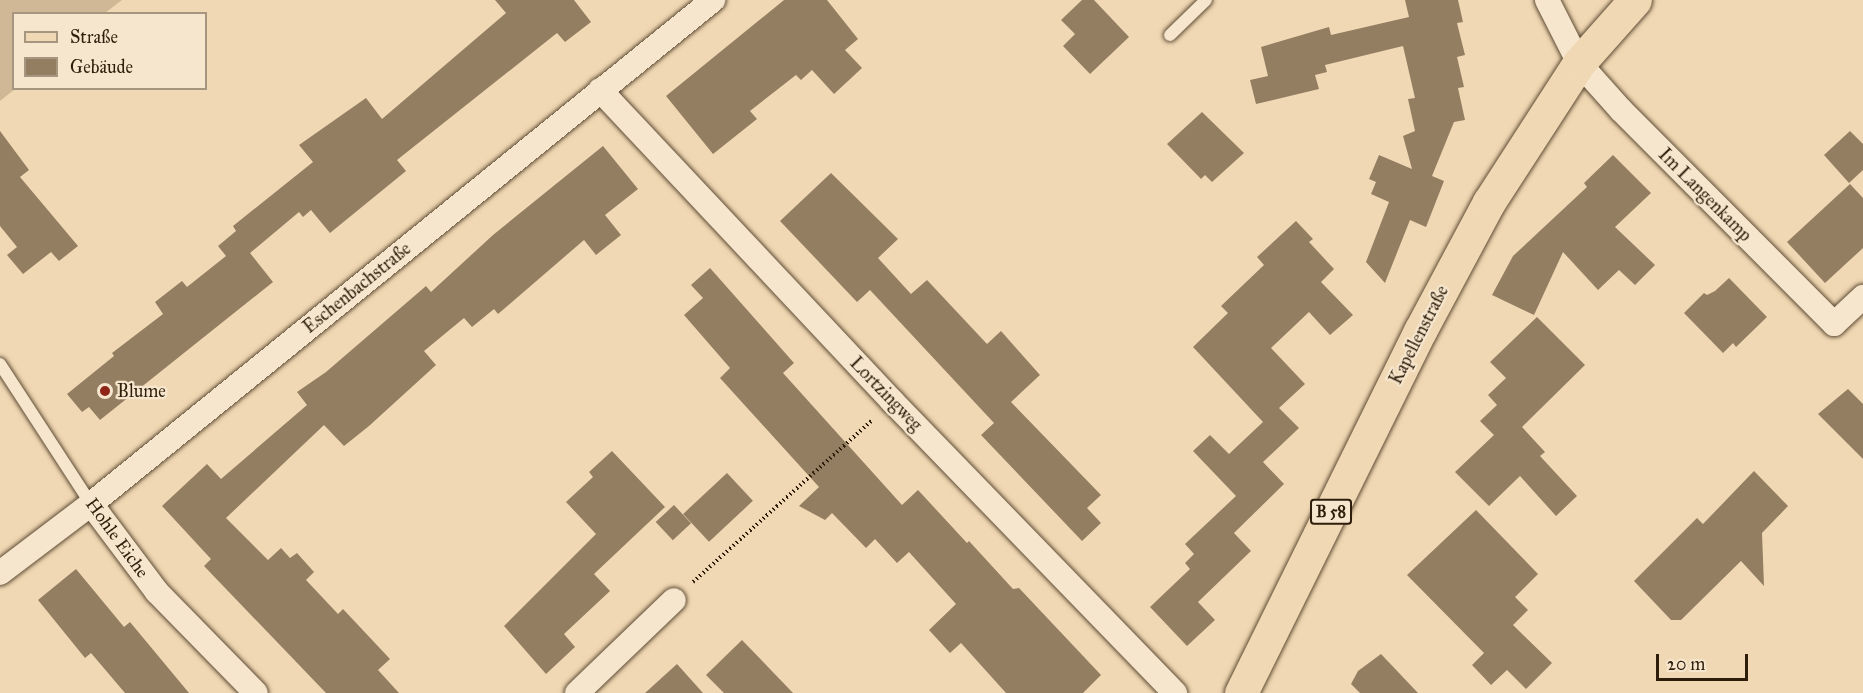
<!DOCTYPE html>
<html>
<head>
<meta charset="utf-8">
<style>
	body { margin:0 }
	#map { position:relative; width:1863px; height:693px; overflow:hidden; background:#f1d8b4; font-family:"IM FELL Great Primer",serif }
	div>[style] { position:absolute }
	.green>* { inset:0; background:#d0b897 }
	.building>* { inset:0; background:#937e62; transform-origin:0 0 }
	.path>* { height:4px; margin-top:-2px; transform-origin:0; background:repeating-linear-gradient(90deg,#2d1d0a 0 1.5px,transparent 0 4.5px) }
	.roads { filter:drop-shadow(0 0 2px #5e4c34) drop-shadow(0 0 2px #5e4c34) }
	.service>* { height:12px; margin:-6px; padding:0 6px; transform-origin:6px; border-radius:6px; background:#f6e6ce }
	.minor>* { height:24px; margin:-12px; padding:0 12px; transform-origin:12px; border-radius:12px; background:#f6e6ce }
	.primary>* { height:33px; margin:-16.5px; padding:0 16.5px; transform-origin:16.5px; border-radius:16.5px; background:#f1d8b4 }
	.dots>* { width:16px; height:16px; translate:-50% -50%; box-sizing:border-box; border:3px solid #f6e6ce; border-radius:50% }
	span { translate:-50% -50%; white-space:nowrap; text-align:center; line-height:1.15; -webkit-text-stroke:4.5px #f6e6ce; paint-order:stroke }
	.shield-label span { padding:2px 4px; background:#f6e6ce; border:2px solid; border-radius:4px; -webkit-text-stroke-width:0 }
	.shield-label { font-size:16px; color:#2d1d0a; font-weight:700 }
	.street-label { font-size:18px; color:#2d1d0a }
	.poi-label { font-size:18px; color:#2d1d0a }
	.left { translate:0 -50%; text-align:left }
	.legend { position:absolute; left:12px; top:12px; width:195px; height:78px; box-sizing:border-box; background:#f6e6ce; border:2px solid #a69680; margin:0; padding:8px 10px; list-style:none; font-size:18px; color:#2d1d0a }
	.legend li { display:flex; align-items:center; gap:12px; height:30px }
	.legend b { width:30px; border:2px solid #a69680 }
	.scale { position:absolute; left:1656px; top:654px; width:92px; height:27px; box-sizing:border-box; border:3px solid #2d1d0a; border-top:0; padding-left:8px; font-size:18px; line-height:21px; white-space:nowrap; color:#2d1d0a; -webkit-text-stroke:4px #f6e6ce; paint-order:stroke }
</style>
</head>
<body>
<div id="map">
	<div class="green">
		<i style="clip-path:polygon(0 0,122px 0,105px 13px,14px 14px,15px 89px,0 101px)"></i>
	</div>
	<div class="building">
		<i style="clip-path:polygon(495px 0,574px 0,591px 22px,565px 42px,557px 33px,397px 160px,406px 171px,330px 233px,311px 210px,303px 217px,299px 212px,250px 253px,273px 282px,100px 420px,89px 407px,82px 412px,67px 394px,114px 356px,112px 353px,163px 314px,155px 302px,182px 281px,187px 287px,226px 256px,218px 246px,236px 231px,233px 226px,313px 162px,299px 145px,366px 98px,382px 119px,506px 13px)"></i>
		<i style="clip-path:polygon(784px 0,827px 0,858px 39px,845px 50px,862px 68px,834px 94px,812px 70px,801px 80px,796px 75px,750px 111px,757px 119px,713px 154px,666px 96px)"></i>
		<i style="clip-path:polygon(1082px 0,1094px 0,1129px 37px,1090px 74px,1063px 46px,1075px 34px,1061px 20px)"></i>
		<i style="clip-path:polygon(1405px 0,1458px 0,1463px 22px,1457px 23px,1465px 55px,1457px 57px,1464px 87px,1458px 88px,1465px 120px,1454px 122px,1432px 176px,1444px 181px,1426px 227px,1410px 220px,1385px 283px,1366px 262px,1389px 202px,1371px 194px,1376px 182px,1369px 179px,1379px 155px,1412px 169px,1403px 136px,1415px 131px,1408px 99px,1415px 98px,1403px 46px,1325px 65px,1327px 72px,1315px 75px,1319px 89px,1256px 104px,1250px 80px,1268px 76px,1261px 47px,1329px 27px,1331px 35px,1409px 17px)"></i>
		<i style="clip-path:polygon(1202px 112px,1244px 153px,1212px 182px,1205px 175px,1201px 179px,1167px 144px)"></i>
		<i style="clip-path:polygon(0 131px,29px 170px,20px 177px,78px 246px,59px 261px,51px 252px,23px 274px,7px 255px,17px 247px,0 226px)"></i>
		<i style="clip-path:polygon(1850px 131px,1863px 144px,1863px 170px,1849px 183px,1824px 155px)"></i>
		<i style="clip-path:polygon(603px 146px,638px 189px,605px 215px,621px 235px,596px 255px,584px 240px,498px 314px,494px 309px,472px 327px,464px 318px,424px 351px,436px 365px,369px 426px,344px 446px,324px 425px,226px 518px,268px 560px,281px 548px,290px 558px,297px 553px,314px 572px,306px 580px,338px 614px,343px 609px,390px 659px,378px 670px,399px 693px,326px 693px,204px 566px,211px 559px,162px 506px,207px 464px,221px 479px,307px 405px,297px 392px,326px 372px,426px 286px,431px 292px,493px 235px)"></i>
		<i style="clip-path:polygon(1613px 155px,1651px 193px,1615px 227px,1655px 265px,1635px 285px,1619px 270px,1598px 290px,1563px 252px,1534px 315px,1492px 295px,1513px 256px,1587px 187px,1584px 183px)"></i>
		<i style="clip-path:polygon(831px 173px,898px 239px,878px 258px,911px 294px,927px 280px,987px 344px,1001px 331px,1040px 375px,1011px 402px,1101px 495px,1087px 508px,1101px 523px,1082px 541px,981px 435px,994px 423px,870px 290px,857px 302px,780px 221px)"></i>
		<i style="clip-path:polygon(1850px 184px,1863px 198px,1863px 248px,1825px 283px,1787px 242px)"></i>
		<i style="clip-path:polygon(1296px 221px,1313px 239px,1309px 242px,1334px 269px,1321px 282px,1353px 315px,1330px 335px,1309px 312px,1271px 348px,1305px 384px,1279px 408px,1299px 428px,1263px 462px,1284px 484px,1234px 533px,1251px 551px,1198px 602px,1215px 620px,1187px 646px,1150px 607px,1190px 569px,1185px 563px,1194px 554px,1185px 544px,1236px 496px,1193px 451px,1210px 435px,1229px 454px,1263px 422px,1193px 347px,1228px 313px,1221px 306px,1264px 265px,1257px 257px)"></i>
		<i style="clip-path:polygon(710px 268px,794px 363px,783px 373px,902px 505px,918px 490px,967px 543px,969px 541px,1013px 589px,1019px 588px,1101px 675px,1083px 693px,1006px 693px,961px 643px,950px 653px,929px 630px,956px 604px,909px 552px,897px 563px,875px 539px,866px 548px,832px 513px,825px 520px,799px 506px,819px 487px,720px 378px,730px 368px,684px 315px,703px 298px,691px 285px)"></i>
		<i style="clip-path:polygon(1729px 278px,1767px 317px,1736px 347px,1733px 343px,1723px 353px,1684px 313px,1704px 293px,1707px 295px,1715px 291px)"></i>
		<i style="clip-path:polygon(1537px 317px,1585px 365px,1522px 427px,1545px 452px,1540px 456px,1577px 496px,1556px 516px,1520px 476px,1489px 506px,1455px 472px,1494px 435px,1480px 421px,1497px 405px,1488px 395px,1506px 378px,1490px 362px)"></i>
		<i style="clip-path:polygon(1848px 389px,1863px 404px,1863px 459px,1818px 414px)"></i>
		<i style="clip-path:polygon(612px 451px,665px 507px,594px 574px,610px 591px,564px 634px,575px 647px,546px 674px,504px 626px,596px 534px,566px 502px,593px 477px,589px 472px)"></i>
		<i style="clip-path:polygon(1754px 471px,1788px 506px,1762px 533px,1764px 586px,1741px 561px,1681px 620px,1671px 620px,1634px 581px,1697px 518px,1703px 524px)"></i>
		<i style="left:727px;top:473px;width:38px;height:60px;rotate:47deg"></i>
		<i style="left:674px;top:505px;width:25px;height:25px;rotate:47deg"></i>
		<i style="clip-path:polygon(1476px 510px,1538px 574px,1515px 597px,1528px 610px,1513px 625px,1552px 663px,1526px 689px,1507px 670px,1491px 685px,1472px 665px,1484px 653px,1407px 575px)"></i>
		<i style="clip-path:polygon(76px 569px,124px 627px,130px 622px,189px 693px,125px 693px,91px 653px,85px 658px,38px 600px)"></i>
		<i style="clip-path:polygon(742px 640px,793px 693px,724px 693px,706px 675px)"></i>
		<i style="clip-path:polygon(1381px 654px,1418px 693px,1360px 693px,1351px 684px,1358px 671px)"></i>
		<i style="clip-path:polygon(677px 664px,703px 693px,645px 693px)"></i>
	</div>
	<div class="path">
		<i style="left:693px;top:582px;width:241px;rotate:-42.1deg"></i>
	</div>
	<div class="roads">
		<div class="service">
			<i style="left:1170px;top:35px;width:50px;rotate:-44.2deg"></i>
			<i style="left:0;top:364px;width:167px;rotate:57deg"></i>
		</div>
		<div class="minor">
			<i style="left:1547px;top:0;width:71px;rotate:63.1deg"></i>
			<i style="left:1579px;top:63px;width:63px;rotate:48.2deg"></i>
			<i style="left:1621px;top:110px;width:302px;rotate:45.1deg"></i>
			<i style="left:1834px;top:324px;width:40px;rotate:-43deg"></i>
			<i style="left:600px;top:90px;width:427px;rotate:46.8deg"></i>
			<i style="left:892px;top:401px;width:407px;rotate:45.9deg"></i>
			<i style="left:91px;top:504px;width:110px;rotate:53.1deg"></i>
			<i style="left:157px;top:592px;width:141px;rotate:45.6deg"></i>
			<i style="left:0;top:573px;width:114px;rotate:-37.2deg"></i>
			<i style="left:91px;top:504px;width:801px;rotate:-39.02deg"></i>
			<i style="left:577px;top:693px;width:134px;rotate:-43.8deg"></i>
		</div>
		<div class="primary">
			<i style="left:1241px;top:693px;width:404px;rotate:-63.7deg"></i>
			<i style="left:1420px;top:331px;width:146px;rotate:-61.9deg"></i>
			<i style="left:1489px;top:202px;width:166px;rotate:-57.1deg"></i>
			<i style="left:1579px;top:63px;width:84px;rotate:-48.4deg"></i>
		</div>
	</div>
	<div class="dots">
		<i style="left:105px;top:391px;background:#8f2418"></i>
	</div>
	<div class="shield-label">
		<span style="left:1331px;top:512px">B 58</span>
	</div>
	<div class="street-label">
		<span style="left:1705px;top:195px;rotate:45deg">Im Langenkamp</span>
		<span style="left:357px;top:288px;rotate:-39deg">Eschenbachstraße</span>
		<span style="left:1419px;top:335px;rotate:-63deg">Kapellenstraße</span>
		<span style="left:886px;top:394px;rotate:46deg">Lortzingweg</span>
		<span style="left:117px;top:538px;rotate:54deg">Hohle Eiche</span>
	</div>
	<div class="poi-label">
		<span class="left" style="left:117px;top:391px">Blume</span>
	</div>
	<ul class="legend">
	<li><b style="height:8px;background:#f1d8b4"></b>Straße</li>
	<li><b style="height:16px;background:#937e62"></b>Gebäude</li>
	</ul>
	<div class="scale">20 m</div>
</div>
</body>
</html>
